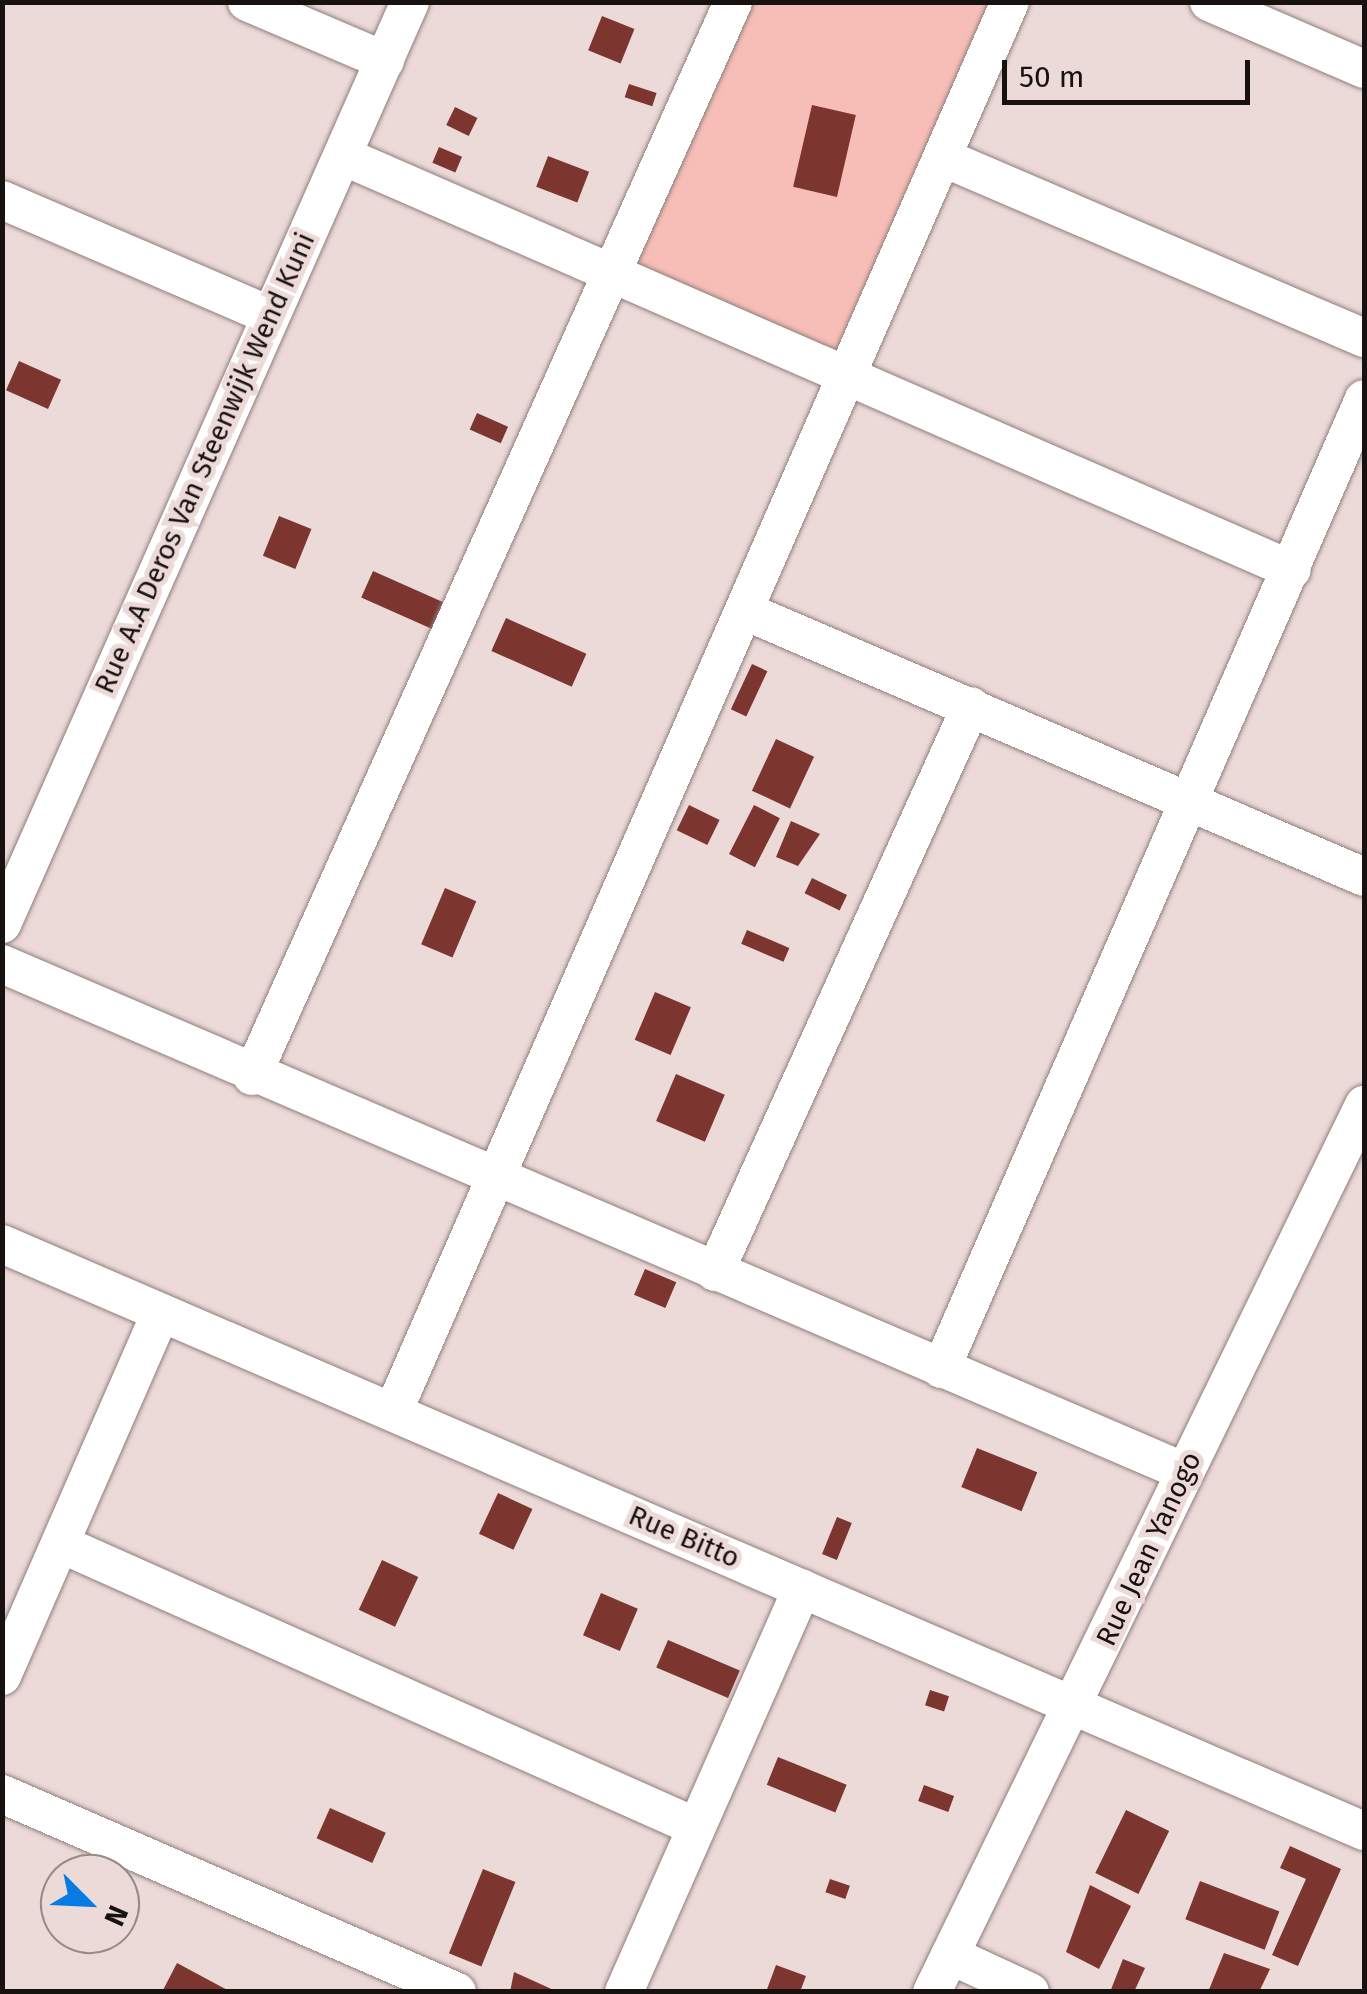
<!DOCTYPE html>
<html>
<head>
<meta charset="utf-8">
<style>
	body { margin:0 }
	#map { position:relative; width:1367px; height:1994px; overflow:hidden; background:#ecdad8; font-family:"Fira Sans",sans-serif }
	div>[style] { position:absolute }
	.green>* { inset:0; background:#f7beb7 }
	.building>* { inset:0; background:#7c352f; transform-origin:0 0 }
	.roads { filter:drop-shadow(0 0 2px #8e7e7c) drop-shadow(0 0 2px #8e7e7c) }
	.minor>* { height:38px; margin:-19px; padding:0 19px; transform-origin:19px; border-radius:19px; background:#fff }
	span { translate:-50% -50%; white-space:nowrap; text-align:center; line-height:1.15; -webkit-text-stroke:10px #ecdad8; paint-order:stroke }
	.street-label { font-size:28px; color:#171110 }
	.frame { position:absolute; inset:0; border:5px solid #171110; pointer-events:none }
	.north { position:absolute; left:40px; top:1854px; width:100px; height:100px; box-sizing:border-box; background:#ecdad8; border:2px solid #978a88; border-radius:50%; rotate:114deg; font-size:28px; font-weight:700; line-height:40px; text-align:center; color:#171110 }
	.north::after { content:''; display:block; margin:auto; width:35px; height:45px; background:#077be2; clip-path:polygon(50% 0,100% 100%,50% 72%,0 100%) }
	.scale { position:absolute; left:1002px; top:60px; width:248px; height:45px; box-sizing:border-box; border:5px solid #171110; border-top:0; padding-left:12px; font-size:30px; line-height:35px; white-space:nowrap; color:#171110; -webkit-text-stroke:8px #ecdad8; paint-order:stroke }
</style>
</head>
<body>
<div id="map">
	<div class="green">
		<i style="clip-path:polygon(739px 3px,989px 3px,834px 359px,623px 267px)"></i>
	</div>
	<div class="building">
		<i style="left:602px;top:16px;width:35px;height:37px;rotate:22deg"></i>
		<i style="left:629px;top:84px;width:29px;height:14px;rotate:18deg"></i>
		<i style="left:812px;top:105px;width:45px;height:84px;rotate:13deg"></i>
		<i style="left:455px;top:107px;width:25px;height:20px;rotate:26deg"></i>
		<i style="left:439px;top:147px;width:25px;height:17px;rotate:23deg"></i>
		<i style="left:548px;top:156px;width:44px;height:33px;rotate:21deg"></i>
		<i style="left:19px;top:361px;width:46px;height:32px;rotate:24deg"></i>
		<i style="left:477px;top:413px;width:34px;height:18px;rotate:24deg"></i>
		<i style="left:279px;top:516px;width:35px;height:43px;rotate:22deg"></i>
		<i style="left:373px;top:571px;width:85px;height:29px;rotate:24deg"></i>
		<i style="left:506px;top:618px;width:88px;height:36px;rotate:24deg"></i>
		<i style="left:752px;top:664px;width:17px;height:50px;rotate:25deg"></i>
		<i style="left:776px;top:739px;width:42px;height:57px;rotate:25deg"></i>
		<i style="left:689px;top:805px;width:34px;height:28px;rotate:26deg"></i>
		<i style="left:754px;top:805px;width:29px;height:55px;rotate:27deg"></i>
		<i style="clip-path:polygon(791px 821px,820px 834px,798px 866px,776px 857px)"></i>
		<i style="left:812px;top:878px;width:39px;height:17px;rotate:26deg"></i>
		<i style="left:445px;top:888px;width:34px;height:61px;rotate:23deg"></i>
		<i style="left:747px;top:930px;width:46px;height:15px;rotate:23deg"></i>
		<i style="left:655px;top:992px;width:39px;height:52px;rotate:23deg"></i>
		<i style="left:676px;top:1074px;width:53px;height:51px;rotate:23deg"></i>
		<i style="left:645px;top:1269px;width:34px;height:28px;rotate:23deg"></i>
		<i style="left:977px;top:1448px;width:65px;height:42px;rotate:22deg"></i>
		<i style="left:498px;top:1493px;width:38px;height:45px;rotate:25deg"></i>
		<i style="left:837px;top:1517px;width:16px;height:40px;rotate:22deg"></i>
		<i style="left:382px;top:1560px;width:40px;height:55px;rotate:25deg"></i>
		<i style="left:601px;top:1593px;width:40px;height:46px;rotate:23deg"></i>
		<i style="left:668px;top:1640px;width:78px;height:30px;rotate:23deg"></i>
		<i style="left:930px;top:1690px;width:20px;height:16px;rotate:18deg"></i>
		<i style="left:778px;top:1757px;width:74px;height:30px;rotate:22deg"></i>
		<i style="left:924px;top:1785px;width:32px;height:17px;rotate:20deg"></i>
		<i style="left:330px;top:1808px;width:61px;height:33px;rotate:24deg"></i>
		<i style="left:1126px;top:1810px;width:48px;height:70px;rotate:26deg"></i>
		<i style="clip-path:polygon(1290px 1846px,1341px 1869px,1298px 1966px,1272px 1955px,1306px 1879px,1280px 1868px)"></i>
		<i style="left:483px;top:1869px;width:35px;height:91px;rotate:22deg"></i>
		<i style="left:830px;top:1879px;width:21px;height:14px;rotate:19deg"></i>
		<i style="left:1200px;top:1881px;width:85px;height:41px;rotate:21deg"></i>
		<i style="clip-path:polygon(1090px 1885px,1131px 1906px,1099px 1969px,1066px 1952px)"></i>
		<i style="clip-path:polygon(1224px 1953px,1270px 1969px,1259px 1992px,1208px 1992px)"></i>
		<i style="clip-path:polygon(1123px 1959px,1145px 1968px,1134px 1992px,1110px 1992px)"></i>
		<i style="clip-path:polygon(177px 1963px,231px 1992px,162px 1992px)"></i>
		<i style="clip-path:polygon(776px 1965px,806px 1976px,800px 1992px,766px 1992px)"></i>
		<i style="clip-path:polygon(514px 1972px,558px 1992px,510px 1992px)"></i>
	</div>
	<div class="roads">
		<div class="minor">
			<i style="left:247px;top:2px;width:150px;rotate:23.1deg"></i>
			<i style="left:1209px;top:2px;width:169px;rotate:23.4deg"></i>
			<i style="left:343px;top:156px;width:1035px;rotate:23.57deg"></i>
			<i style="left:944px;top:158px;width:457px;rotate:23.2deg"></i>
			<i style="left:2px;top:200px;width:291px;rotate:23.3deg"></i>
			<i style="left:745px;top:611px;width:674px;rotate:23.25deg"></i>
			<i style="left:2px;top:924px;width:1008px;rotate:-66.13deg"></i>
			<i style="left:2px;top:964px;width:1287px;rotate:23.24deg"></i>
			<i style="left:252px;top:1076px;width:1177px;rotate:-65.87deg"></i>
			<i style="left:2px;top:1244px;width:1483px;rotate:23.32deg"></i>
			<i style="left:715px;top:1272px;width:621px;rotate:-65.66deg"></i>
			<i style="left:941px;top:1369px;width:1058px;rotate:-66.44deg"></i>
			<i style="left:393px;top:1412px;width:1539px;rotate:-66.37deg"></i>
			<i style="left:61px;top:1544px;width:695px;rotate:24.02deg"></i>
			<i style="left:2px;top:1676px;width:395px;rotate:-66.4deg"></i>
			<i style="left:2px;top:1794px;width:496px;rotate:23.5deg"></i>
			<i style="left:950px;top:1955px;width:88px;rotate:24.8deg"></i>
			<i style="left:624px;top:1992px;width:441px;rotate:-66.2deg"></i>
			<i style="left:932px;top:1992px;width:987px;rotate:-64.03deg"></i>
		</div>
	</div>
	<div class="street-label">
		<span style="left:205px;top:463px;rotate:-66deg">Rue A.A Deros Van Steenwijk Wend Kuni</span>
		<span style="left:684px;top:1537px;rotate:23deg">Rue Bitto</span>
		<span style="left:1149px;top:1549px;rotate:-65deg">Rue Jean Yanogo</span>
	</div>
	<div class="frame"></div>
	<div class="north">N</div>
	<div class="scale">50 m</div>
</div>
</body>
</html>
